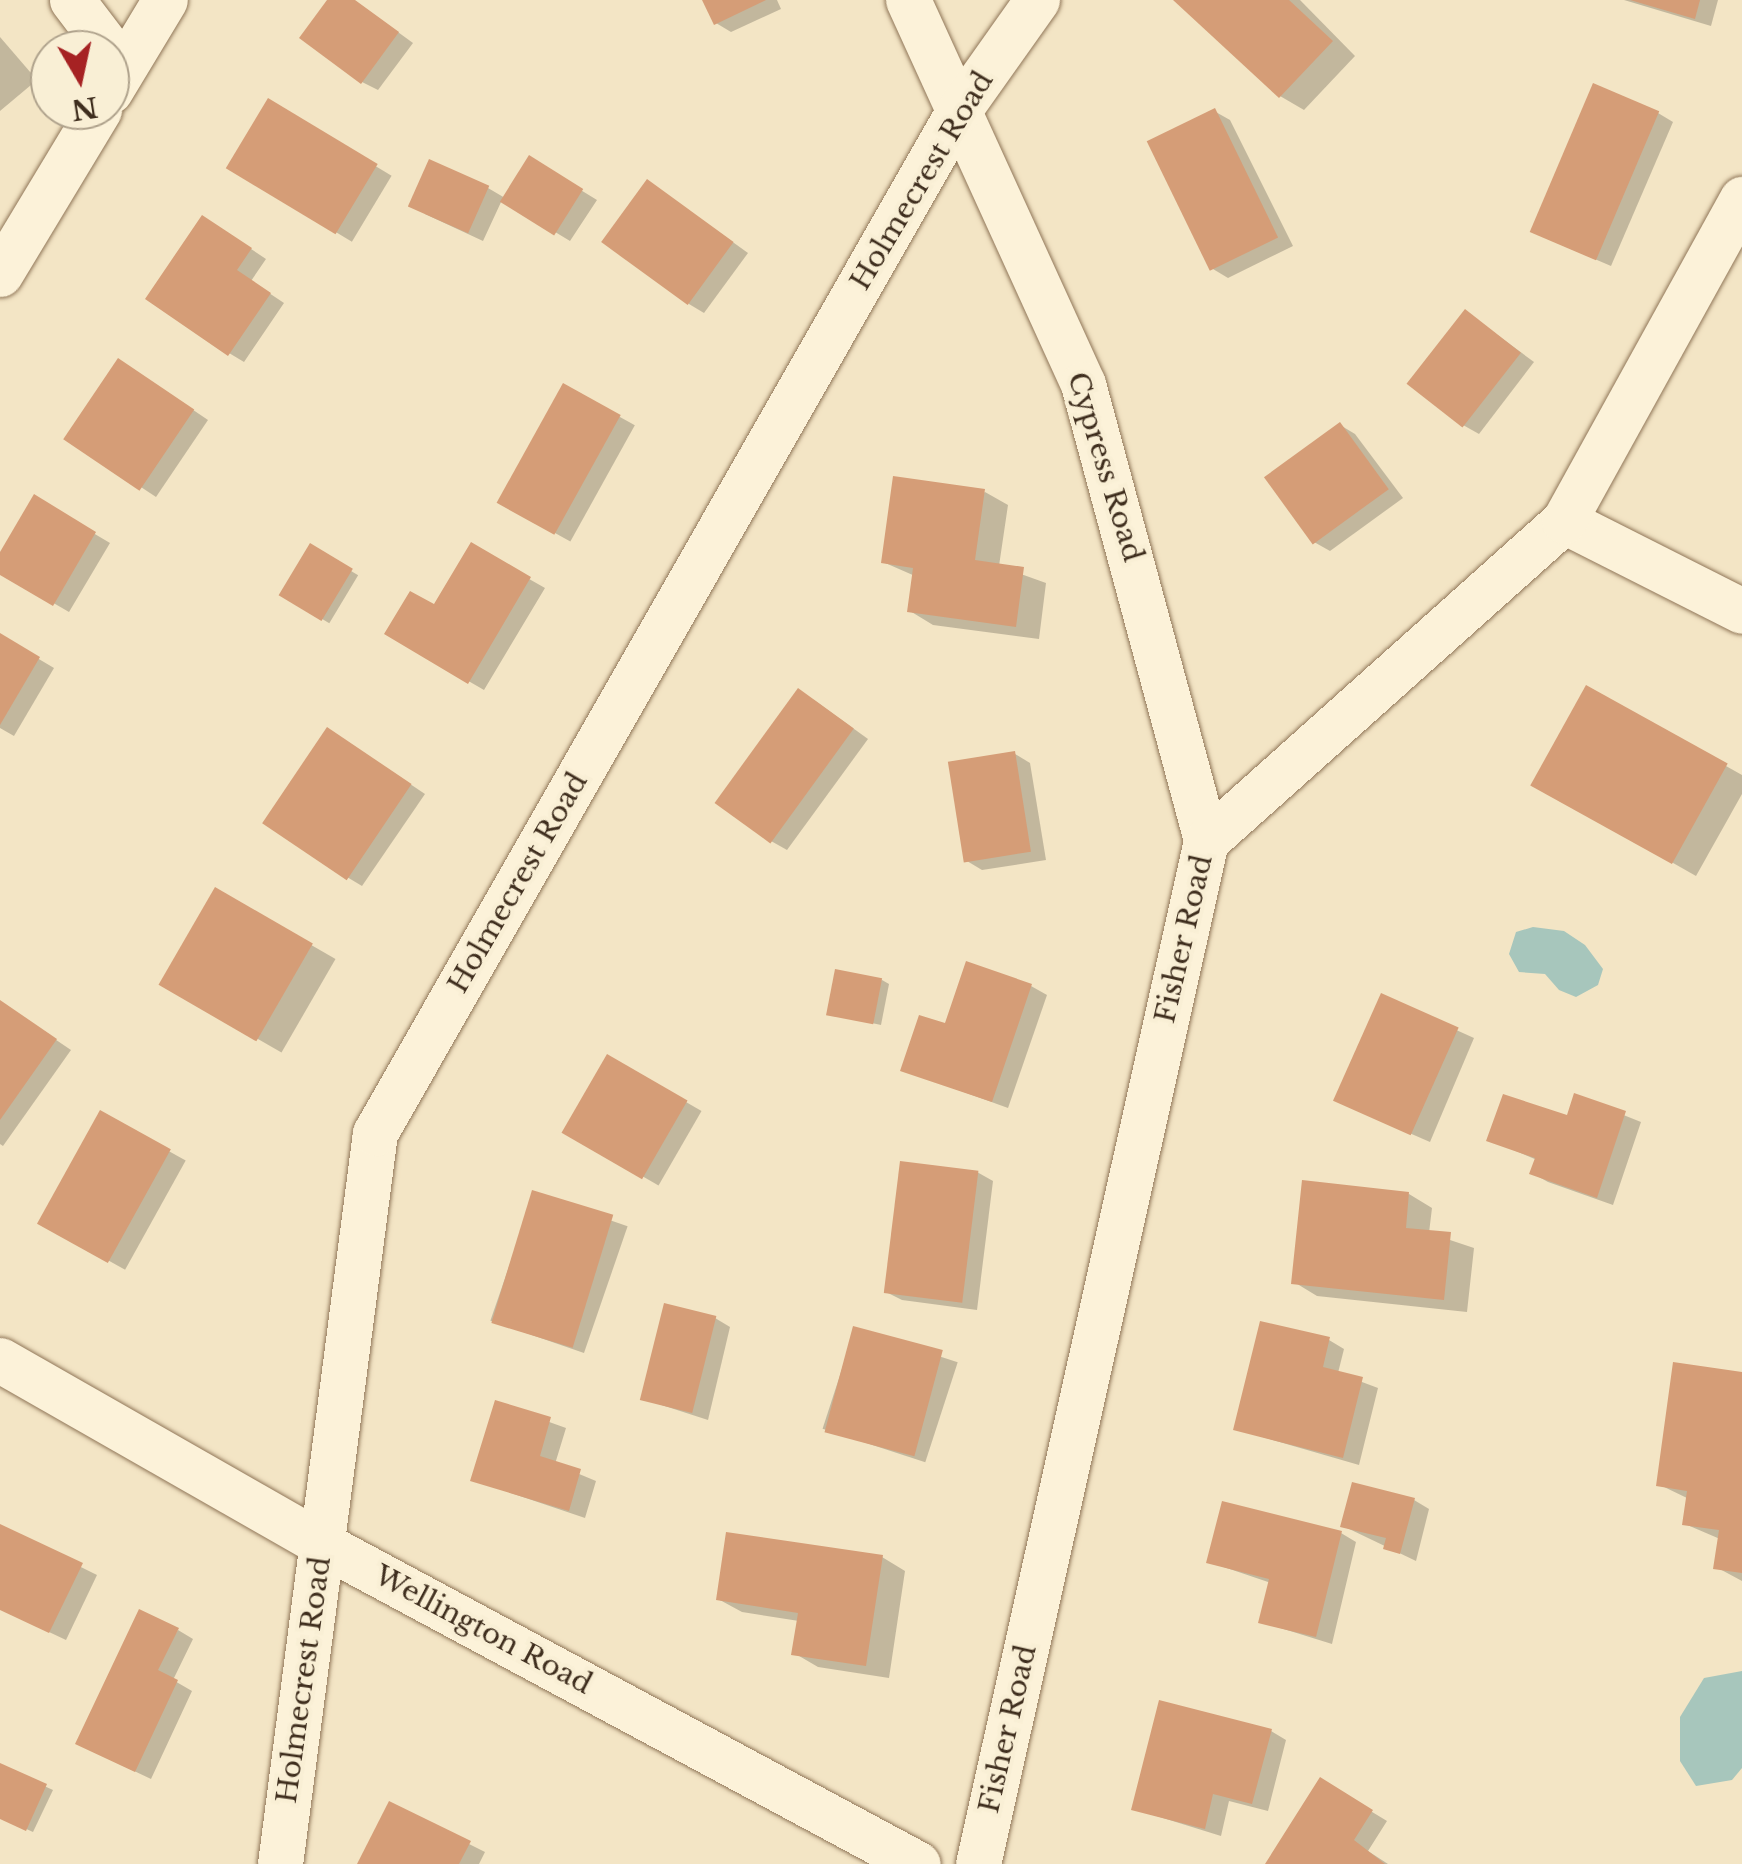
<!DOCTYPE html>
<html>
<head>
<meta charset="utf-8">
<style>
	body { margin:0 }
	#map { position:relative; width:1742px; height:1864px; overflow:hidden; background:#f3e5c5; font-family:"Libre Baskerville",serif }
	div>[style] { position:absolute }
	.water>* { inset:0; background:#a7c6bc }
	.shadow>* { inset:0; background:#0003; transform-origin:0 0 }
	.building>* { inset:0; background:#d59d77; transform-origin:0 0 }
	.roads { filter:drop-shadow(0 0 2px #907658) drop-shadow(0 0 2px #907658) }
	.street>* { height:45px; margin:-22.5px; padding:0 22.5px; transform-origin:22.5px; border-radius:22.5px; background:#fcf2d9 }
	span { translate:-50% -50%; white-space:nowrap; text-align:center; line-height:1.15; -webkit-text-stroke:8px #f9efd5; paint-order:stroke }
	.street-label { font-size:28px; color:#3f2e1e }
	.north { position:absolute; left:30px; top:30px; width:100px; height:100px; box-sizing:border-box; background:#f9efd5; border:2px solid #afa28c; border-radius:50%; rotate:171deg; font-size:28px; font-weight:700; line-height:40px; text-align:center; color:#3f2e1e }
	.north::after { content:''; display:block; margin:auto; width:35px; height:45px; background:#a62223; clip-path:polygon(50% 0,100% 100%,50% 72%,0 100%) }
</style>
</head>
<body>
<div id="map">
	<div class="water">
		<i style="clip-path:polygon(1533px 927px,1564px 931px,1585px 945px,1603px 969px,1598px 985px,1576px 997px,1559px 990px,1545px 974px,1519px 972px,1509px 954px,1516px 932px)"></i>
		<i style="clip-path:polygon(1742px 1671px,1742px 1768px,1732px 1780px,1696px 1786px,1680px 1761px,1680px 1717px,1704px 1678px)"></i>
	</div>
	<div class="shadow">
		<i style="clip-path:polygon(330px 0,354px 0,413px 43px,378px 90px,362px 82px)"></i>
		<i style="clip-path:polygon(705px 0,777px 0,781px 9px,731px 32px,716px 23px)"></i>
		<i style="clip-path:polygon(1179px 0,1300px 0,1355px 56px,1304px 110px,1280px 96px)"></i>
		<i style="clip-path:polygon(1624px 0,1718px 0,1711px 26px)"></i>
		<i style="clip-path:polygon(0 37px,37px 80px,0 111px)"></i>
		<i style="left:269px;top:102px;width:143px;height:77px;rotate:31deg"></i>
		<i style="clip-path:polygon(1214px 111px,1230px 120px,1293px 246px,1228px 278px,1213px 269px)"></i>
		<i style="clip-path:polygon(1658px 113px,1673px 122px,1611px 266px,1548px 239px)"></i>
		<i style="clip-path:polygon(530px 159px,597px 200px,570px 241px,502px 200px,483px 241px,425px 214px,488px 188px,505px 198px)"></i>
		<i style="clip-path:polygon(663px 192px,748px 253px,704px 313px,689px 304px)"></i>
		<i style="clip-path:polygon(218px 227px,266px 259px,251px 281px,284px 303px,244px 362px,229px 353px)"></i>
		<i style="clip-path:polygon(1466px 312px,1534px 362px,1479px 434px,1463px 425px)"></i>
		<i style="clip-path:polygon(134px 370px,208px 420px,156px 497px,67px 438px)"></i>
		<i style="left:564px;top:386px;width:81px;height:133px;rotate:29deg"></i>
		<i style="clip-path:polygon(1340px 425px,1355px 434px,1403px 498px,1330px 551px,1314px 542px)"></i>
		<i style="clip-path:polygon(985px 492px,1008px 505px,999px 566px,1046px 583px,1039px 639px,933px 625px,910px 611px,915px 576px,883px 562px)"></i>
		<i style="clip-path:polygon(34px 498px,110px 543px,69px 612px,0 572px,0 557px)"></i>
		<i style="clip-path:polygon(471px 546px,545px 588px,484px 690px,387px 634px,435px 608px)"></i>
		<i style="left:311px;top:547px;width:55px;height:56px;rotate:31deg"></i>
		<i style="clip-path:polygon(0 636px,54px 668px,14px 736px,0 728px)"></i>
		<i style="clip-path:polygon(1587px 688px,1742px 775px,1742px 794px,1696px 876px,1534px 784px)"></i>
		<i style="clip-path:polygon(814px 700px,868px 739px,787px 850px,771px 841px)"></i>
		<i style="clip-path:polygon(343px 739px,425px 794px,362px 886px,347px 877px)"></i>
		<i style="clip-path:polygon(1015px 754px,1030px 763px,1046px 860px,982px 870px,967px 861px)"></i>
		<i style="left:216px;top:890px;width:138px;height:108px;rotate:30deg"></i>
		<i style="clip-path:polygon(882px 980px,889px 984px,881px 1025px,830px 1014px)"></i>
		<i style="clip-path:polygon(1031px 986px,1047px 995px,1008px 1108px,903px 1070px,947px 1026px)"></i>
		<i style="clip-path:polygon(1383px 997px,1474px 1038px,1430px 1142px,1354px 1109px)"></i>
		<i style="clip-path:polygon(0 1002px,71px 1050px,3px 1146px,0 1144px)"></i>
		<i style="left:608px;top:1057px;width:108px;height:86px;rotate:30deg"></i>
		<i style="clip-path:polygon(1576px 1096px,1641px 1122px,1613px 1205px,1548px 1182px,1532px 1173px,1537px 1160px,1490px 1140px,1568px 1118px)"></i>
		<i style="left:100px;top:1113px;width:98px;height:125px;rotate:29deg"></i>
		<i style="clip-path:polygon(977px 1172px,993px 1181px,977px 1310px,902px 1300px,886px 1292px)"></i>
		<i style="left:534px;top:1194px;width:99px;height:134px;rotate:19deg"></i>
		<i style="clip-path:polygon(1409px 1194px,1432px 1208px,1429px 1233px,1474px 1248px,1467px 1312px,1317px 1296px,1294px 1282px)"></i>
		<i style="clip-path:polygon(715px 1318px,730px 1327px,708px 1420px,643px 1399px)"></i>
		<i style="left:855px;top:1329px;width:108px;height:105px;rotate:18deg"></i>
		<i style="clip-path:polygon(1329px 1340px,1344px 1349px,1338px 1373px,1378px 1388px,1359px 1465px,1235px 1429px)"></i>
		<i style="clip-path:polygon(1742px 1374px,1742px 1581px,1716px 1567px,1720px 1539px,1685px 1524px,1689px 1499px,1658px 1484px)"></i>
		<i style="clip-path:polygon(496px 1403px,566px 1428px,555px 1464px,596px 1481px,585px 1518px,473px 1480px)"></i>
		<i style="clip-path:polygon(1414px 1500px,1429px 1509px,1416px 1561px,1343px 1526px)"></i>
		<i style="clip-path:polygon(0 1527px,97px 1575px,66px 1640px,0 1609px)"></i>
		<i style="clip-path:polygon(1341px 1533px,1356px 1542px,1332px 1644px,1261px 1622px,1271px 1583px,1209px 1562px)"></i>
		<i style="clip-path:polygon(882px 1557px,905px 1571px,889px 1678px,818px 1667px,794px 1653px,799px 1621px,742px 1612px,718px 1599px)"></i>
		<i style="clip-path:polygon(178px 1630px,193px 1639px,173px 1680px,192px 1691px,151px 1779px,94px 1752px)"></i>
		<i style="clip-path:polygon(1271px 1731px,1286px 1740px,1268px 1811px,1229px 1801px,1221px 1836px,1134px 1809px)"></i>
		<i style="clip-path:polygon(0 1766px,53px 1790px,33px 1832px,0 1817px)"></i>
		<i style="clip-path:polygon(1321px 1781px,1387px 1821px,1368px 1851px,1388px 1864px,1268px 1864px)"></i>
		<i style="clip-path:polygon(469px 1844px,485px 1852px,479px 1864px,360px 1864px)"></i>
	</div>
	<div class="building">
		<i style="clip-path:polygon(327px 0,355px 0,399px 32px,361px 84px,299px 38px)"></i>
		<i style="clip-path:polygon(702px 0,766px 0,714px 25px)"></i>
		<i style="clip-path:polygon(1173px 0,1289px 0,1333px 41px,1279px 98px)"></i>
		<i style="clip-path:polygon(1630px 0,1700px 0,1695px 19px)"></i>
		<i style="left:1593px;top:83px;width:72px;height:162px;rotate:23deg"></i>
		<i style="left:268px;top:98px;width:128px;height:82px;rotate:31deg"></i>
		<i style="left:1215px;top:108px;width:144px;height:76px;rotate:64deg"></i>
		<i style="left:529px;top:155px;width:64px;height:55px;rotate:32deg"></i>
		<i style="left:429px;top:159px;width:66px;height:52px;rotate:24deg"></i>
		<i style="left:647px;top:179px;width:107px;height:78px;rotate:36deg"></i>
		<i style="clip-path:polygon(202px 215px,252px 248px,237px 270px,271px 293px,228px 356px,145px 299px)"></i>
		<i style="left:1465px;top:309px;width:71px;height:95px;rotate:38deg"></i>
		<i style="left:118px;top:358px;width:92px;height:98px;rotate:34deg"></i>
		<i style="left:563px;top:383px;width:66px;height:137px;rotate:29deg"></i>
		<i style="left:1340px;top:422px;width:83px;height:94px;rotate:54deg"></i>
		<i style="clip-path:polygon(893px 476px,985px 489px,975px 560px,1024px 567px,1016px 627px,907px 612px,913px 568px,881px 563px)"></i>
		<i style="clip-path:polygon(34px 494px,96px 532px,53px 606px,0 575px,0 552px)"></i>
		<i style="clip-path:polygon(471px 542px,531px 577px,468px 684px,384px 634px,410px 591px,434px 604px)"></i>
		<i style="left:310px;top:543px;width:50px;height:61px;rotate:31deg"></i>
		<i style="clip-path:polygon(0 633px,40px 657px,0 725px)"></i>
		<i style="left:1586px;top:685px;width:162px;height:115px;rotate:29deg"></i>
		<i style="left:798px;top:688px;width:69px;height:142px;rotate:36deg"></i>
		<i style="left:327px;top:727px;width:102px;height:116px;rotate:34deg"></i>
		<i style="left:1015px;top:751px;width:102px;height:68px;rotate:81deg"></i>
		<i style="left:215px;top:887px;width:113px;height:113px;rotate:30deg"></i>
		<i style="clip-path:polygon(966px 961px,1032px 984px,992px 1102px,900px 1071px,919px 1015px,945px 1023px)"></i>
		<i style="left:835px;top:969px;width:48px;height:47px;rotate:11deg"></i>
		<i style="left:1381px;top:993px;width:85px;height:118px;rotate:24deg"></i>
		<i style="clip-path:polygon(0 1000px,57px 1039px,0 1120px)"></i>
		<i style="left:607px;top:1054px;width:93px;height:91px;rotate:30deg"></i>
		<i style="clip-path:polygon(1574px 1093px,1626px 1111px,1597px 1198px,1529px 1174px,1535px 1158px,1486px 1141px,1503px 1094px,1567px 1115px)"></i>
		<i style="left:100px;top:1110px;width:81px;height:130px;rotate:29deg"></i>
		<i style="left:900px;top:1161px;width:79px;height:133px;rotate:7deg"></i>
		<i style="clip-path:polygon(1302px 1180px,1409px 1192px,1406px 1228px,1451px 1232px,1444px 1300px,1291px 1284px)"></i>
		<i style="left:532px;top:1190px;width:85px;height:139px;rotate:17deg"></i>
		<i style="left:664px;top:1303px;width:54px;height:100px;rotate:14deg"></i>
		<i style="clip-path:polygon(1260px 1321px,1330px 1337px,1323px 1367px,1363px 1377px,1343px 1458px,1233px 1430px)"></i>
		<i style="left:853px;top:1326px;width:93px;height:110px;rotate:15deg"></i>
		<i style="clip-path:polygon(1673px 1362px,1742px 1372px,1742px 1573px,1713px 1569px,1719px 1530px,1682px 1525px,1687px 1491px,1656px 1486px)"></i>
		<i style="clip-path:polygon(495px 1400px,551px 1417px,540px 1456px,581px 1469px,569px 1511px,470px 1481px)"></i>
		<i style="clip-path:polygon(1352px 1482px,1415px 1498px,1400px 1554px,1383px 1549px,1386px 1538px,1340px 1527px)"></i>
		<i style="clip-path:polygon(1222px 1501px,1342px 1531px,1316px 1637px,1258px 1623px,1269px 1579px,1206px 1563px)"></i>
		<i style="clip-path:polygon(0 1524px,83px 1563px,49px 1633px,0 1610px)"></i>
		<i style="clip-path:polygon(726px 1532px,883px 1555px,866px 1666px,791px 1655px,798px 1613px,716px 1600px)"></i>
		<i style="clip-path:polygon(139px 1609px,179px 1628px,158px 1670px,178px 1680px,135px 1772px,75px 1744px)"></i>
		<i style="clip-path:polygon(1159px 1700px,1272px 1729px,1252px 1804px,1213px 1794px,1205px 1829px,1131px 1810px)"></i>
		<i style="clip-path:polygon(0 1763px,47px 1784px,26px 1831px,0 1819px)"></i>
		<i style="clip-path:polygon(1320px 1777px,1373px 1810px,1354px 1840px,1385px 1864px,1265px 1864px)"></i>
		<i style="clip-path:polygon(389px 1801px,471px 1841px,459px 1864px,357px 1864px)"></i>
	</div>
	<div class="roads">
		<div class="street">
			<i style="left:72px;top:0;width:63px;rotate:52.8deg"></i>
			<i style="left:908px;top:0;width:422px;rotate:65.5deg"></i>
			<i style="left:1083px;top:384px;width:473px;rotate:74.9deg"></i>
			<i style="left:110px;top:91px;width:106px;rotate:-58.9deg"></i>
			<i style="left:0;top:274px;width:192px;rotate:-58.9deg"></i>
			<i style="left:1564px;top:521px;width:199px;rotate:26.8deg"></i>
			<i style="left:0;top:1360px;width:371px;rotate:29.7deg"></i>
			<i style="left:322px;top:1544px;width:676px;rotate:28.23deg"></i>
			<i style="left:280px;top:1864px;width:737px;rotate:-82.6deg"></i>
			<i style="left:375px;top:1133px;width:1178px;rotate:-60.28deg"></i>
			<i style="left:959px;top:110px;width:135px;rotate:-54.7deg"></i>
			<i style="left:978px;top:1864px;width:1048px;rotate:-77.44deg"></i>
			<i style="left:1206px;top:841px;width:480px;rotate:-41.8deg"></i>
			<i style="left:1564px;top:521px;width:368px;rotate:-61.1deg"></i>
		</div>
	</div>
	<div class="street-label">
		<span style="left:922px;top:181px;rotate:-59deg">Holmecrest Road</span>
		<span style="left:1105px;top:467px;rotate:73deg">Cypress Road</span>
		<span style="left:518px;top:883px;rotate:-60deg">Holmecrest Road</span>
		<span style="left:1184px;top:939px;rotate:-77deg">Fisher Road</span>
		<span style="left:483px;top:1630px;rotate:28deg">Wellington Road</span>
		<span style="left:304px;top:1680px;rotate:-82deg">Holmecrest Road</span>
		<span style="left:1008px;top:1729px;rotate:-77deg">Fisher Road</span>
	</div>
	<div class="north">N</div>
</div>
</body>
</html>
